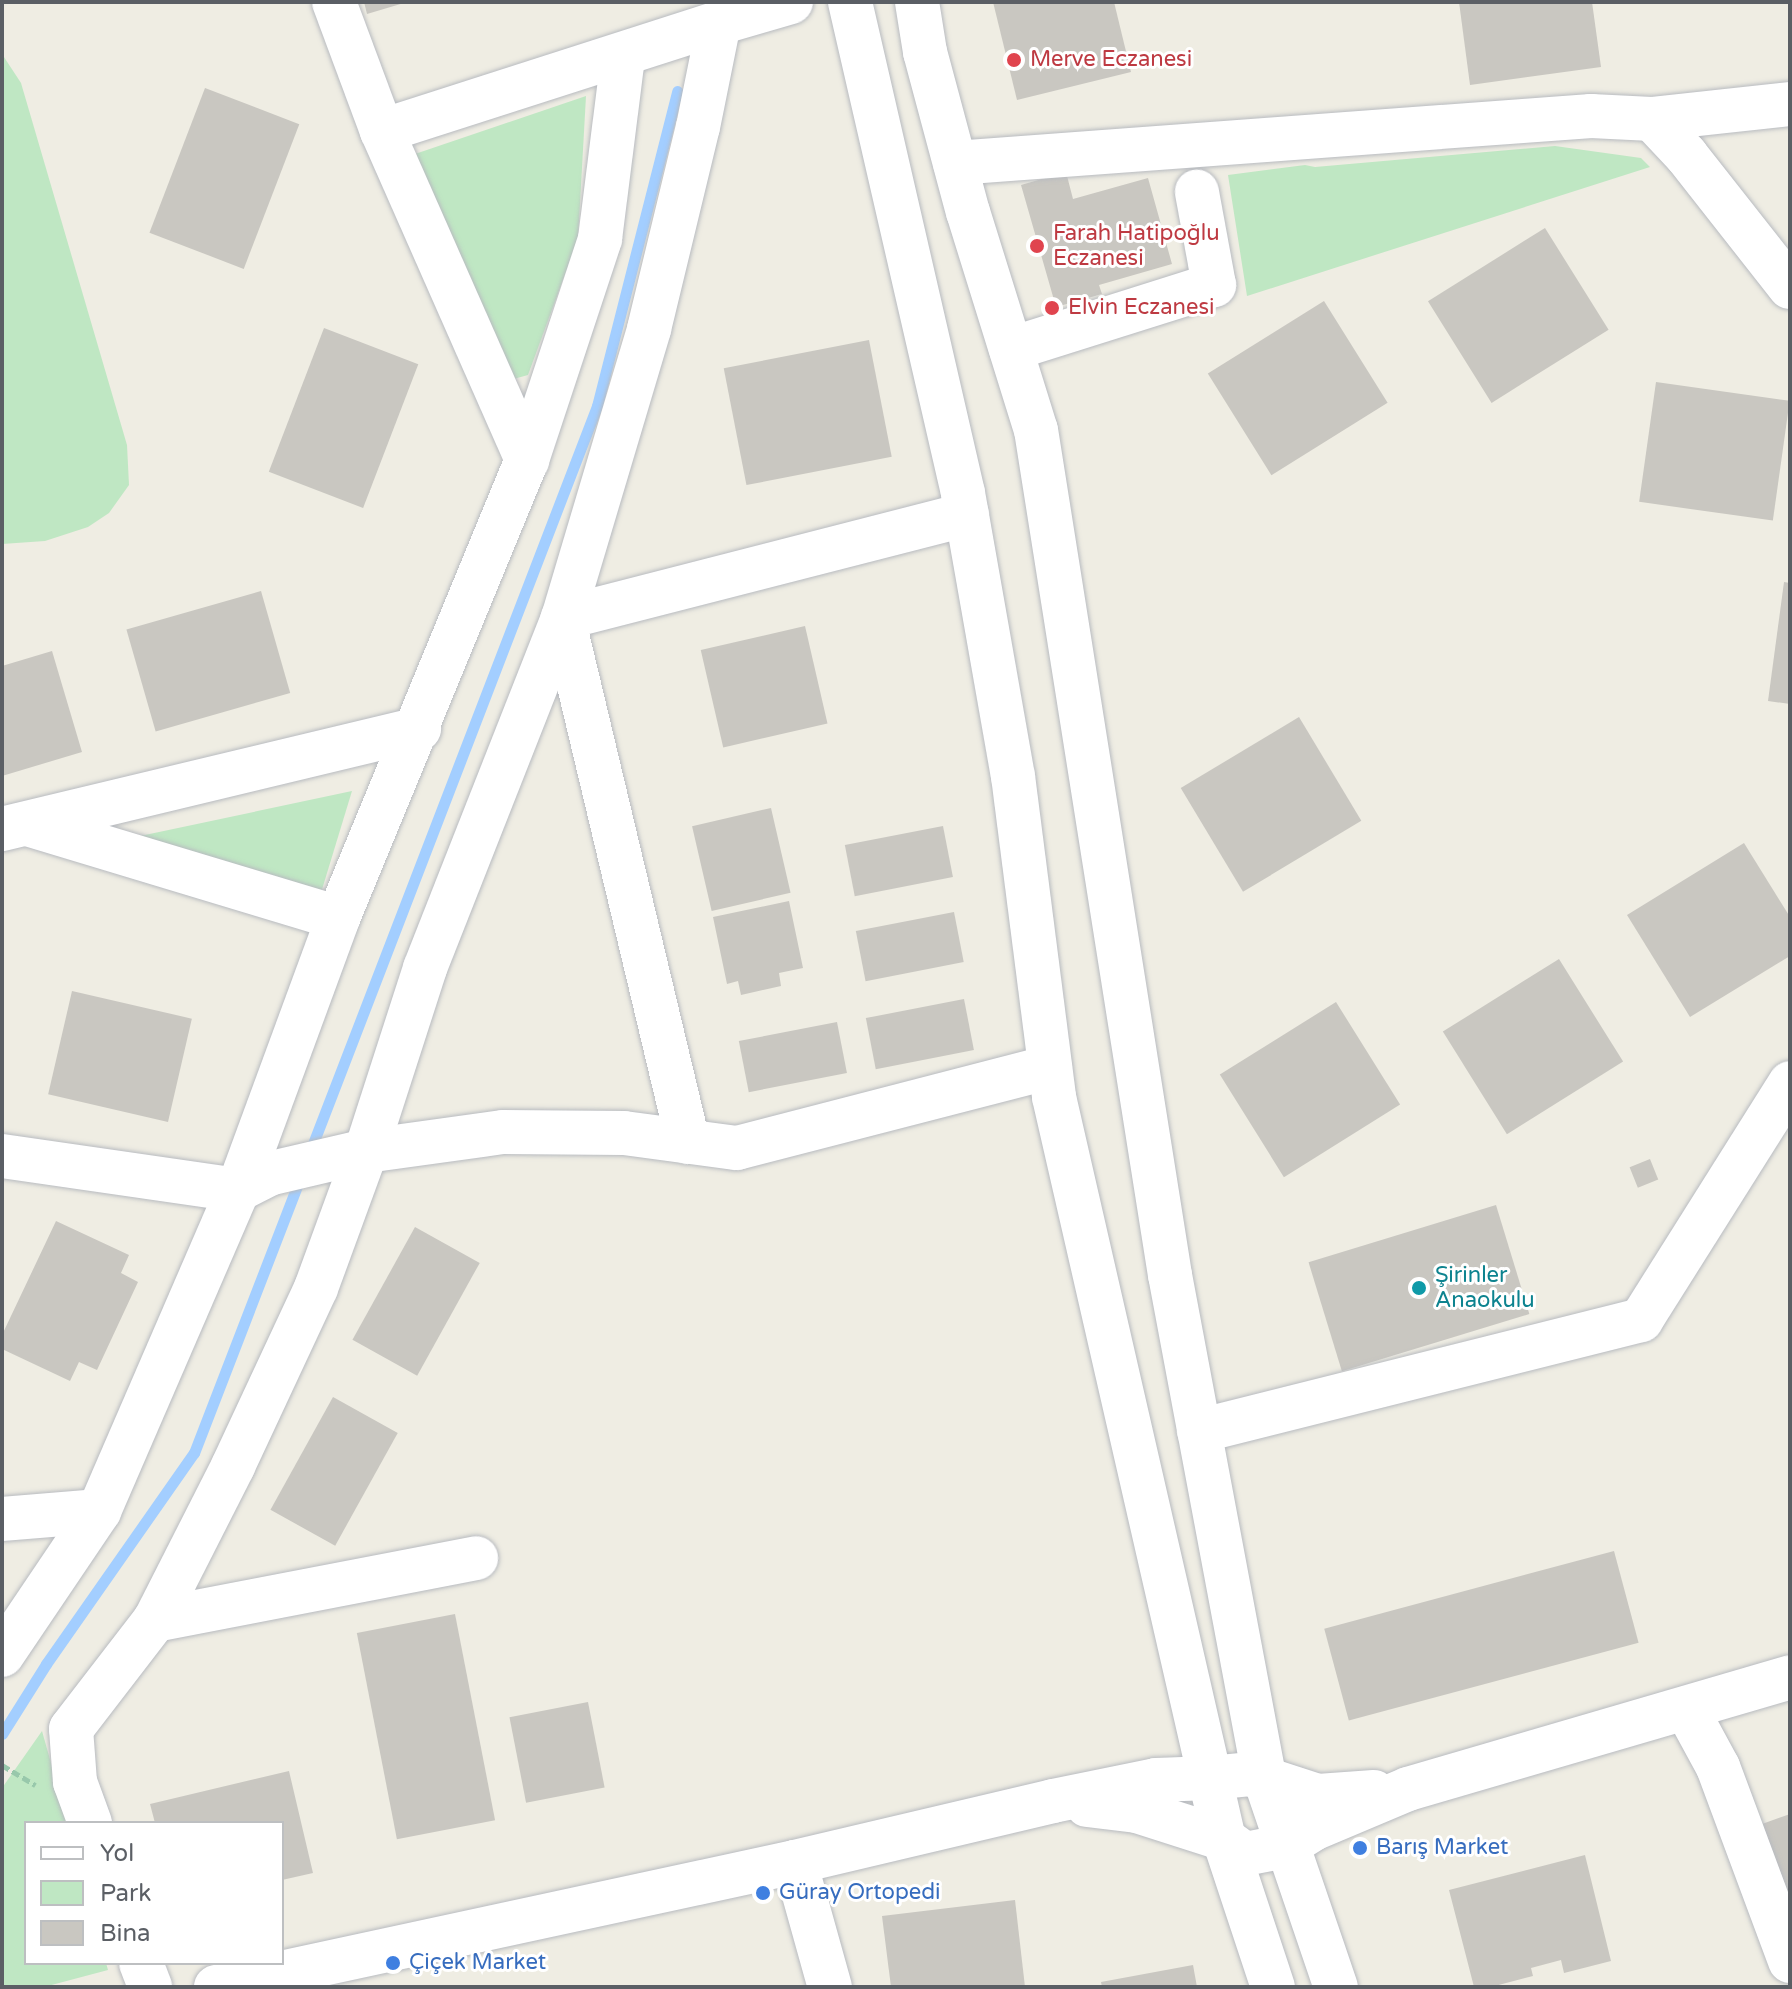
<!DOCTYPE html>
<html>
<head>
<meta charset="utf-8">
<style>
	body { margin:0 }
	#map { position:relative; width:1792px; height:1989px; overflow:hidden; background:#efede3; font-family:"Varela Round",sans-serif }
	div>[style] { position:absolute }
	.green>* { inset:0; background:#bfe7c3 }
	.stream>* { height:11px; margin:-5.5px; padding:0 5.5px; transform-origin:5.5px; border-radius:5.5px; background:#a3ceff }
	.building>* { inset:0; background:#c9c7c1; transform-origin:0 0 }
	.path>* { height:5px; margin-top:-2.5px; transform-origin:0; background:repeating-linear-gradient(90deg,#98c8ab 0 8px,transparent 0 12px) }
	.roads { filter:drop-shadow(0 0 2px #b8bbc0) drop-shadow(0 0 2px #b8bbc0) }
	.street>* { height:44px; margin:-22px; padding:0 22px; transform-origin:22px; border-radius:22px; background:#fff }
	.secondary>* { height:44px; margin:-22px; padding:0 22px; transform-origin:22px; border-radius:22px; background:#fff }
	.dots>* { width:22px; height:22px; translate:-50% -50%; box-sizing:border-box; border:4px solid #fff; border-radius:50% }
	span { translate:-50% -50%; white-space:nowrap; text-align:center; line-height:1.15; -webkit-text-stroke:6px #fff; paint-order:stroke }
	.health-label { font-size:22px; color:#be3a42 }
	.left { translate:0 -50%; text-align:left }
	.culture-label { font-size:22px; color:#0d838f }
	.shop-label { font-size:22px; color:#366cbe }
	.frame { position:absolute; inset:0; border:4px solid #5b5f65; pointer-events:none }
	.legend { position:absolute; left:24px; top:1821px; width:260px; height:144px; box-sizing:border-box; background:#fff; border:2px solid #bdbfc1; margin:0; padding:10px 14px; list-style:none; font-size:24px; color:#5b5f65 }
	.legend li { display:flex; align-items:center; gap:16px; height:40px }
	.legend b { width:40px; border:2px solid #bdbfc1 }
</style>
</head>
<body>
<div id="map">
	<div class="green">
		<i style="clip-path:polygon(2px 54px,21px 83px,127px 445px,129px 485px,109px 513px,88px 527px,45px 541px,2px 544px)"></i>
		<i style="clip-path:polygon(586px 96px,578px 239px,528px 375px,503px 382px,415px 154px)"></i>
		<i style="clip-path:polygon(1555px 146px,1641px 158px,1650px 167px,1247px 296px,1228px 175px,1305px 165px,1315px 167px)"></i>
		<i style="clip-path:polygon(352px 791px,320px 896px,126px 839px)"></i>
		<i style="clip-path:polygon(42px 1731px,68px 1823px,26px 1823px,26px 1963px,106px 1963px,108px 1970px,44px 1987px,2px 1987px,2px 1788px)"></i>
	</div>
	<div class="stream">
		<i style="left:309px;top:1154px;width:802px;rotate:-68.94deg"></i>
		<i style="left:597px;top:406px;width:325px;rotate:-75.7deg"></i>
		<i style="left:2px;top:1734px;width:83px;rotate:-57.8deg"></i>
		<i style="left:46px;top:1664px;width:258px;rotate:-55deg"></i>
		<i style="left:194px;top:1453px;width:295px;rotate:-68.9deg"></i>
	</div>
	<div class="building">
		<i style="clip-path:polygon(364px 2px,404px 2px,404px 3px,367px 14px)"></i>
		<i style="clip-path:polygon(993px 2px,1114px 2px,1131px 72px,1017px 100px)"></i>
		<i style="clip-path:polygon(1459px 2px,1592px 2px,1601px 67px,1470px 85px)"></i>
		<i style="left:205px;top:88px;width:101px;height:155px;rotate:21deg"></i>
		<i style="clip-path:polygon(1066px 172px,1073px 199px,1148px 178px,1172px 264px,1099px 285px,1102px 294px,1056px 307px,1021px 185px)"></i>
		<i style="left:1545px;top:228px;width:120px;height:138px;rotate:58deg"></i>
		<i style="left:1324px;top:301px;width:120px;height:137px;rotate:58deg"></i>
		<i style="left:324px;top:328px;width:101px;height:154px;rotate:21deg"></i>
		<i style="left:869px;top:340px;width:119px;height:148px;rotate:79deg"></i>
		<i style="left:1656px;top:382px;width:135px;height:121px;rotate:8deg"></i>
		<i style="clip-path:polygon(1784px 582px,1790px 583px,1790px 704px,1768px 701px)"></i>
		<i style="left:261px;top:591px;width:106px;height:140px;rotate:74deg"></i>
		<i style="left:805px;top:626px;width:100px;height:107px;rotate:77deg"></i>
		<i style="clip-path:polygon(52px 651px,82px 752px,2px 776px,2px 666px)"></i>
		<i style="left:1299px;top:717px;width:121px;height:138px;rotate:59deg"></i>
		<i style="left:771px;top:808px;width:87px;height:81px;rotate:77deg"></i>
		<i style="left:943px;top:826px;width:52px;height:100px;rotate:79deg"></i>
		<i style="clip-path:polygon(1744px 843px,1790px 917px,1790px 956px,1690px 1017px,1627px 915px)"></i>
		<i style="clip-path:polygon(789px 901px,803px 968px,779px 973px,781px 986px,741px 995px,738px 981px,727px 984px,713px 917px)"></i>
		<i style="left:954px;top:912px;width:51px;height:100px;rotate:79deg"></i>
		<i style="left:1559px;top:959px;width:121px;height:137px;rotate:58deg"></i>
		<i style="left:72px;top:991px;width:123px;height:106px;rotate:13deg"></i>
		<i style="left:964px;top:999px;width:52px;height:100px;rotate:79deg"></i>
		<i style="left:1336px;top:1002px;width:121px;height:137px;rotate:58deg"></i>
		<i style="left:837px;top:1022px;width:52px;height:100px;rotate:79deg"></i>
		<i style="left:1650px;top:1159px;width:22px;height:22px;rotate:68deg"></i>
		<i style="left:1496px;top:1205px;width:114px;height:196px;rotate:73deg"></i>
		<i style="clip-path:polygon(56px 1221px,129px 1255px,121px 1273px,138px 1282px,97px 1370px,79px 1362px,70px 1381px,2px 1349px,2px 1335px)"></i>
		<i style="left:415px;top:1227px;width:74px;height:129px;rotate:29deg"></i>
		<i style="left:333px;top:1397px;width:74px;height:129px;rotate:29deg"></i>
		<i style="left:1614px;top:1551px;width:95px;height:300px;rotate:75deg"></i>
		<i style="left:455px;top:1614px;width:210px;height:100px;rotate:79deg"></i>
		<i style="left:588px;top:1702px;width:87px;height:80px;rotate:79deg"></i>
		<i style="clip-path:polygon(289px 1771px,313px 1873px,282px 1880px,282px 1823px,155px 1823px,150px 1804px)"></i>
		<i style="clip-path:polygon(1790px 1814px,1790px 1898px,1762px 1824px)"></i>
		<i style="clip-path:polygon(1585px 1855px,1611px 1961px,1564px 1973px,1561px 1960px,1531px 1968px,1533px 1976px,1491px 1987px,1474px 1987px,1449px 1890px)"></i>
		<i style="clip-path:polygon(1015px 1900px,1025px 1987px,891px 1987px,882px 1916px)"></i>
		<i style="clip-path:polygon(1193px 1965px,1197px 1987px,1102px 1987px,1101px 1982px)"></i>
	</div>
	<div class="path">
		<i style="left:2px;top:1765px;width:39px;rotate:31deg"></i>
	</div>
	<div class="roads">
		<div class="street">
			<i style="left:334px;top:2px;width:138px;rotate:69.6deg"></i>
			<i style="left:382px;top:131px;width:360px;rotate:66.2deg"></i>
			<i style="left:1652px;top:119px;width:50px;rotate:46.6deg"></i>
			<i style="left:1686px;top:155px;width:168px;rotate:51.8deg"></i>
			<i style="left:382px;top:131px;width:354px;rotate:-17.8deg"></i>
			<i style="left:955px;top:163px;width:638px;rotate:-4.23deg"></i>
			<i style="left:1591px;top:116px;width:61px;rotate:2.8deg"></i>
			<i style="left:1652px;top:119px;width:139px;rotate:-6.2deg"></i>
			<i style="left:1011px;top:349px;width:213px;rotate:-17.5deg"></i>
			<i style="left:1214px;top:285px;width:95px;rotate:-100.4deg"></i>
			<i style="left:27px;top:824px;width:325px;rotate:16.8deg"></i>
			<i style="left:2px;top:829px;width:429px;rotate:-13.5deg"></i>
			<i style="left:688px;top:1142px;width:539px;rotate:-103.42deg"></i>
			<i style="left:563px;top:618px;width:417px;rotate:-14.4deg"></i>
			<i style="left:2px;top:1156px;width:238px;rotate:8.2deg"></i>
			<i style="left:238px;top:1190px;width:38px;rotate:-27deg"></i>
			<i style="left:272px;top:1173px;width:97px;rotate:-13.2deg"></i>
			<i style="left:366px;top:1151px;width:138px;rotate:-7.9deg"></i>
			<i style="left:503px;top:1132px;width:121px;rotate:0.5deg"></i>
			<i style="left:624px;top:1133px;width:114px;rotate:7.6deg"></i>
			<i style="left:737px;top:1148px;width:323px;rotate:-14.5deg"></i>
			<i style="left:1199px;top:1431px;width:456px;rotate:-14.1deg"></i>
			<i style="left:1641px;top:1320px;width:280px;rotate:-57.8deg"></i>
			<i style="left:2px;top:1519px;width:97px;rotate:-4.7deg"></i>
			<i style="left:155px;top:1620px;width:327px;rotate:-10.9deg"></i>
			<i style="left:2px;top:1655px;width:174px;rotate:-56deg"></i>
			<i style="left:99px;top:1511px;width:350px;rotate:-66.6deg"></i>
			<i style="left:238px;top:1190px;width:290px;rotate:-69.8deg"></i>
			<i style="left:338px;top:918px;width:495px;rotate:-67.6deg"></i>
			<i style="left:527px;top:460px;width:233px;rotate:-71.7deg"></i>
			<i style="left:600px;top:239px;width:184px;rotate:-82.8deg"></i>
			<i style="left:1687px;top:1710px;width:65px;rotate:61.5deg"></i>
			<i style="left:1718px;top:1767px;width:207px;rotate:69.6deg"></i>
			<i style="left:1210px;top:1778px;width:40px;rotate:-5.7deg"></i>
			<i style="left:1250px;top:1774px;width:71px;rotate:17.9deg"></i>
			<i style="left:1318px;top:1796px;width:56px;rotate:-4.1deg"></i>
			<i style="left:90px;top:1823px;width:44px;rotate:-110.1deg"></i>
			<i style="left:75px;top:1782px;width:53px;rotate:-94.3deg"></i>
			<i style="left:71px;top:1729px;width:138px;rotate:-52.4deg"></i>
			<i style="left:155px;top:1620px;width:173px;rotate:-63.1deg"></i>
			<i style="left:233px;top:1466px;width:196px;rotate:-65deg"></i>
			<i style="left:316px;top:1288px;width:146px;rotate:-69.9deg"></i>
			<i style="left:366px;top:1151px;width:192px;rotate:-72.1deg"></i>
			<i style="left:425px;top:968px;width:376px;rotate:-68.5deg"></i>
			<i style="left:563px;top:618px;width:302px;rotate:-73.4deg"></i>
			<i style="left:649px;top:329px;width:208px;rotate:-76.4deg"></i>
			<i style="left:698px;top:127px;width:106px;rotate:-78.6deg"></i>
			<i style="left:719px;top:23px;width:75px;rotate:-16.3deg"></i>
			<i style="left:1224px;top:1839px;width:26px;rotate:36deg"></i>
			<i style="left:1245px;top:1854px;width:42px;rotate:-11deg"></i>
			<i style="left:1286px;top:1846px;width:32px;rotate:-32deg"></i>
			<i style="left:1313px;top:1829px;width:103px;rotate:-22.8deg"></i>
			<i style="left:1408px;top:1789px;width:398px;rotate:-16.3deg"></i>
			<i style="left:795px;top:1862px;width:130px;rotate:74.4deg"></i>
			<i style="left:141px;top:1963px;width:26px;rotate:69deg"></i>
		</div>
		<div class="secondary">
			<i style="left:850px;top:2px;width:504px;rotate:77.04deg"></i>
			<i style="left:963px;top:493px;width:287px;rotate:80deg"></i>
			<i style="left:1013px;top:776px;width:324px;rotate:82.7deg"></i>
			<i style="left:1054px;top:1097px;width:761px;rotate:77.1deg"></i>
			<i style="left:1224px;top:1839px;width:156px;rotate:71.7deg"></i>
			<i style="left:917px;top:2px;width:51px;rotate:80.9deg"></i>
			<i style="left:925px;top:52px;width:166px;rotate:75deg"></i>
			<i style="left:968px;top:212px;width:228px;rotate:72.7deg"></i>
			<i style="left:1036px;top:430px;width:856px;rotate:80.99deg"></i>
			<i style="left:1170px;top:1275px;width:510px;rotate:79.37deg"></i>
			<i style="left:1264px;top:1776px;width:223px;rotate:71.2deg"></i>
			<i style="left:1087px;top:1805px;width:50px;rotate:6.8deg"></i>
			<i style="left:1137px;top:1811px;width:91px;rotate:17.8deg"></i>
			<i style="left:216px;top:1987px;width:592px;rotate:-12.18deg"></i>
			<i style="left:795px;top:1862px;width:265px;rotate:-13.3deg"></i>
			<i style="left:1053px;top:1801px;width:105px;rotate:-11.5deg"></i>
			<i style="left:1156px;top:1780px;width:54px;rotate:-2.1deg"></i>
		</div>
	</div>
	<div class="dots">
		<i style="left:1014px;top:60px;background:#e0444e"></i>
		<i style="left:1037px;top:246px;background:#e0444e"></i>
		<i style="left:1052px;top:308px;background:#e0444e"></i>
		<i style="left:1419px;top:1288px;background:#0f9aa8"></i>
		<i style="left:1360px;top:1848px;background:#3f7fe0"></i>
		<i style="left:763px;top:1893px;background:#3f7fe0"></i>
		<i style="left:393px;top:1963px;background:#3f7fe0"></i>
	</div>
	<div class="health-label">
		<span class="left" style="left:1030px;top:60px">Merve Eczanesi</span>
		<span class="left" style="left:1053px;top:246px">Farah Hatipoğlu<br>Eczanesi</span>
		<span class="left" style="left:1068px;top:308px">Elvin Eczanesi</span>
	</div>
	<div class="culture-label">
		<span class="left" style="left:1435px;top:1288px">Şirinler<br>Anaokulu</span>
	</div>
	<div class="shop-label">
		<span class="left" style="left:1376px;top:1848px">Barış Market</span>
		<span class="left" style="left:779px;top:1893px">Güray Ortopedi</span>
		<span class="left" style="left:409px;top:1963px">Çiçek Market</span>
	</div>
	<div class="frame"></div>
	<ul class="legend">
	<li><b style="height:10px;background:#fff"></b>Yol</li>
	<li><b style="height:22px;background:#bfe7c3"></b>Park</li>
	<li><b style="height:22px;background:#c9c7c1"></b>Bina</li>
	</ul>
</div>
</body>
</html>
